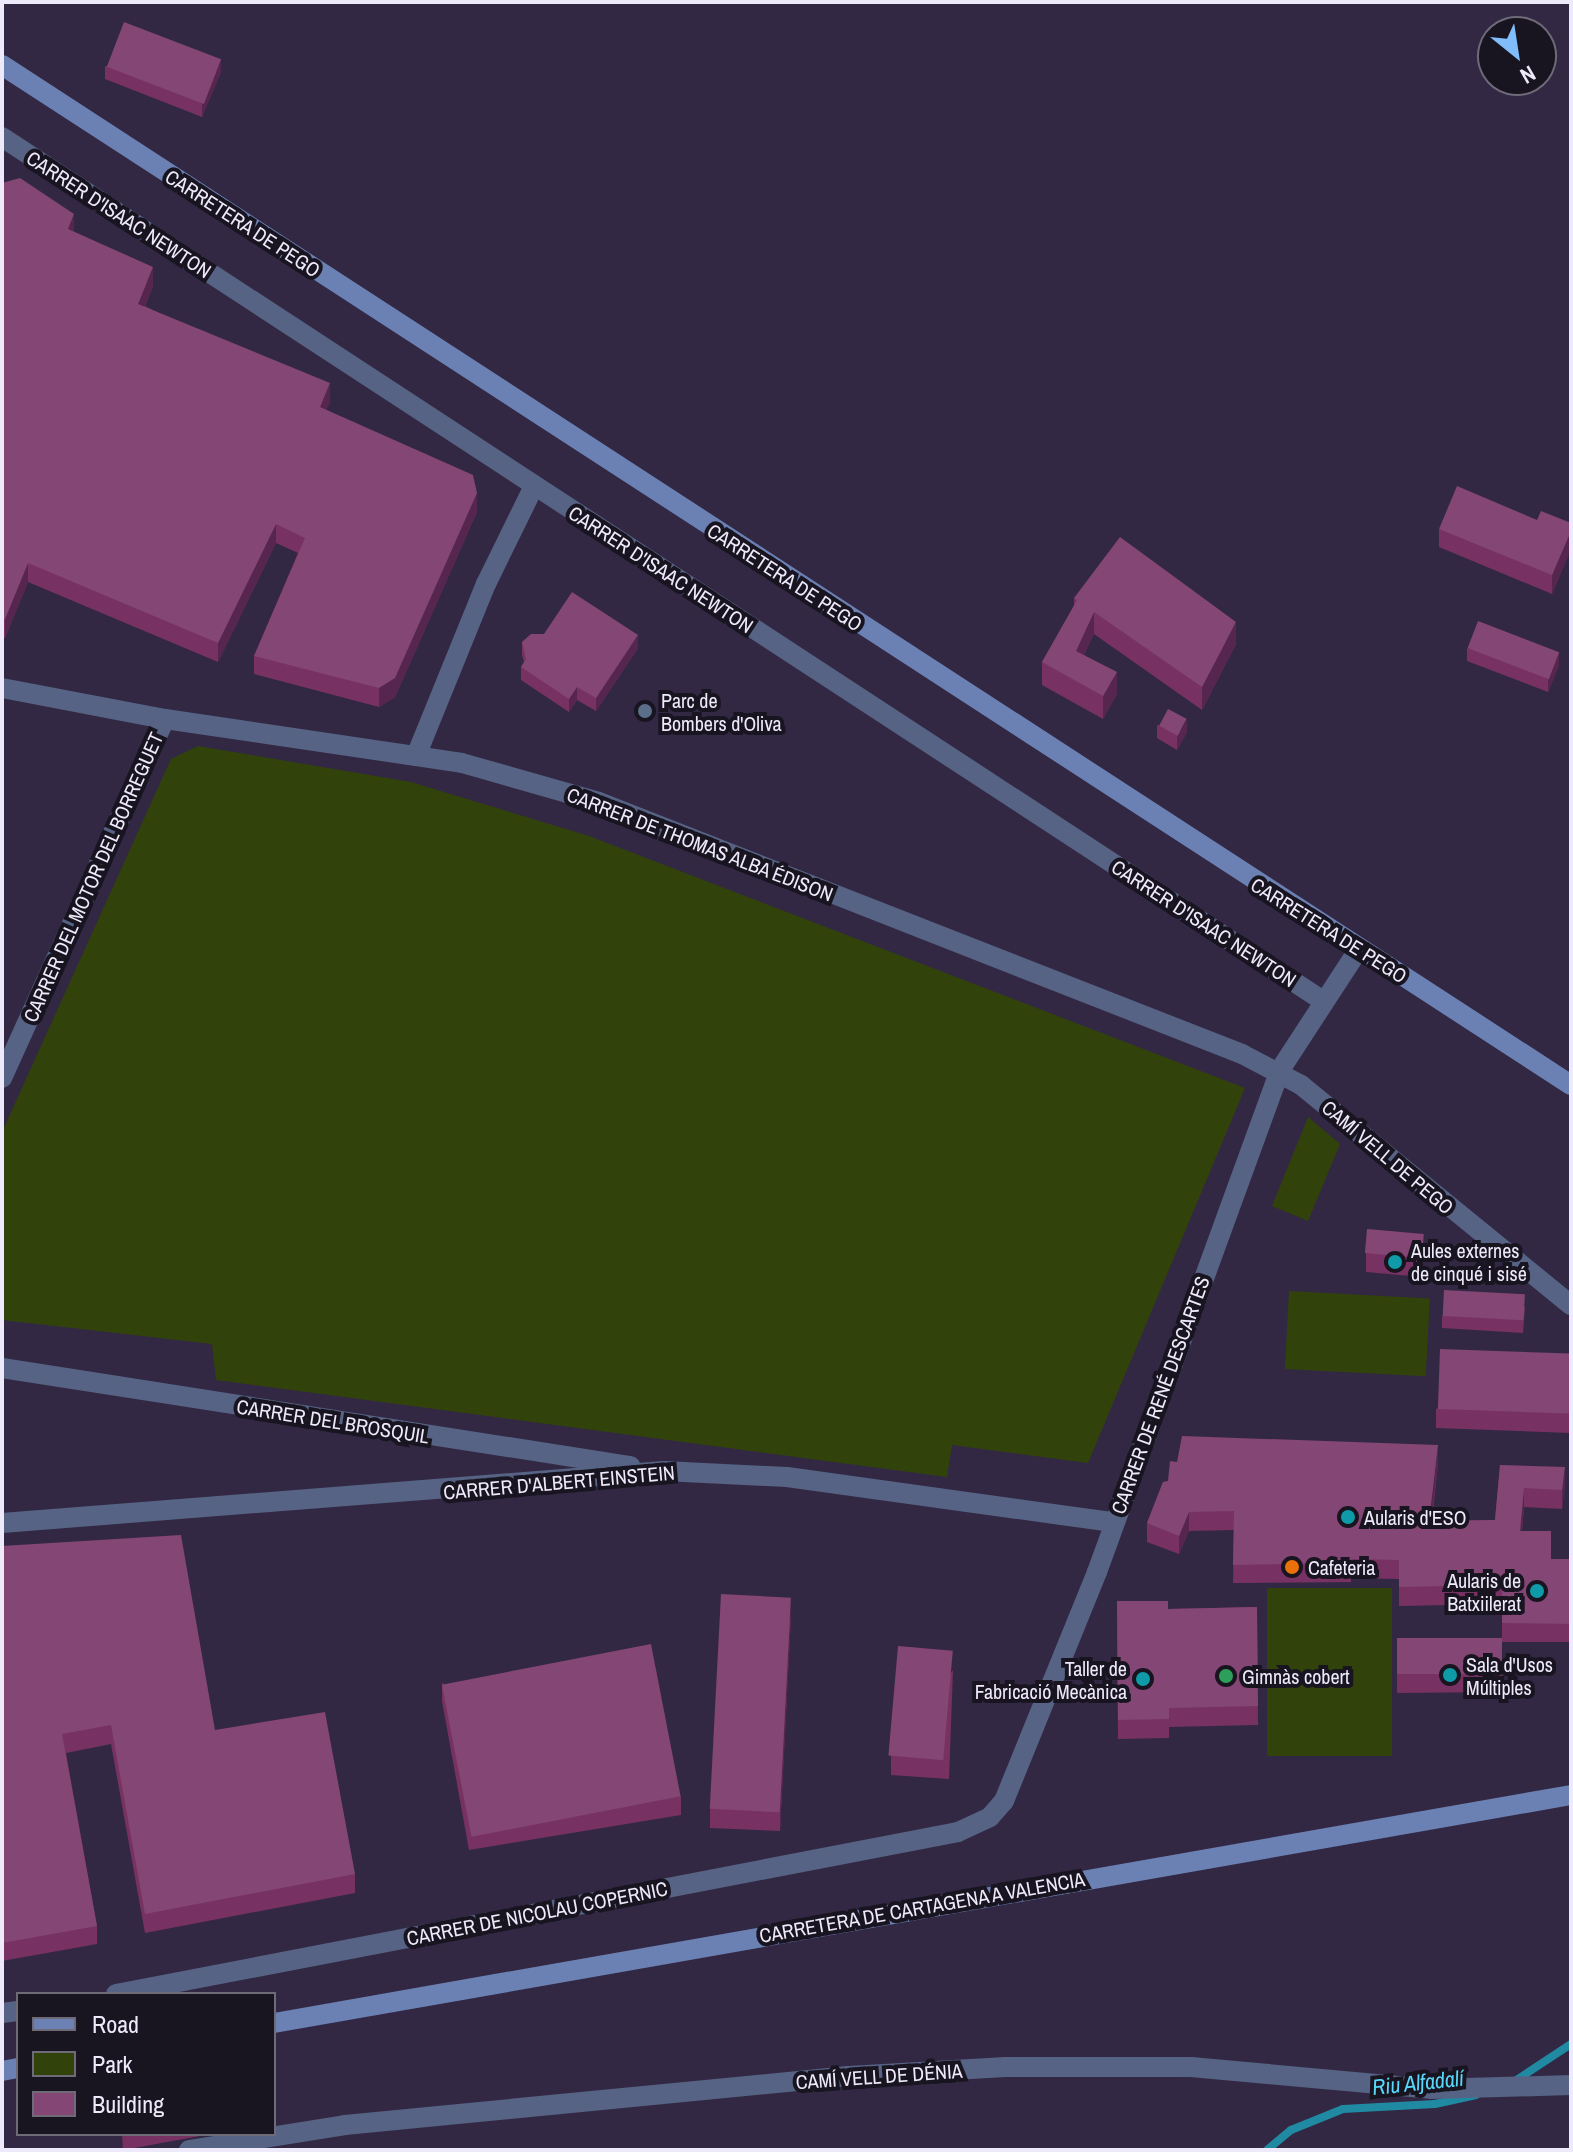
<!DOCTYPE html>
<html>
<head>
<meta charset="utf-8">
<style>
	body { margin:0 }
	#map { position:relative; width:1573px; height:2152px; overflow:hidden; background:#322843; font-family:"Archivo Narrow",sans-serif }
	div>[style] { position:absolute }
	.green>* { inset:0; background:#31430b; transform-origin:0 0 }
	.stream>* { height:8px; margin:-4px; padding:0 4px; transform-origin:4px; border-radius:4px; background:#208aa3 }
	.street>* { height:20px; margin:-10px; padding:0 10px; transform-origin:10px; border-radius:10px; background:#566384 }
	.secondary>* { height:20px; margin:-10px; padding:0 10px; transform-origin:10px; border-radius:10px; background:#6b81b4 }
	.wall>* { inset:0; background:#773263 }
	.shaded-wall>* { inset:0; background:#562650 }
	.building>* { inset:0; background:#844674; transform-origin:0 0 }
	.dots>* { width:22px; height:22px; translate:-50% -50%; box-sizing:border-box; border:4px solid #181420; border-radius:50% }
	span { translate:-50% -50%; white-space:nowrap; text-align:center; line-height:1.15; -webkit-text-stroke:8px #181420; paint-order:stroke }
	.street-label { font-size:20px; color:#efeafb }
	.poi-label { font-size:20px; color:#efeafb }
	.left { translate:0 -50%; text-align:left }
	.right { translate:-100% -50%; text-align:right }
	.water-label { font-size:22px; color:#58d9fb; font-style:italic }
	.frame { position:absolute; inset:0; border:4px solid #efeafb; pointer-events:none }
	.legend { position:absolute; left:16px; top:1992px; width:260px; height:144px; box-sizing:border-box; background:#181420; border:2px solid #6e6a78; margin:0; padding:10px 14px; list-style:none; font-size:24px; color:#efeafb }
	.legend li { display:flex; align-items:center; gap:16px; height:40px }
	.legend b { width:40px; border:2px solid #6e6a78 }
	.north { position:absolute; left:1477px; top:16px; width:80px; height:80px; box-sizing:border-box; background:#181420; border:2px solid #6e6a78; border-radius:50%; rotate:150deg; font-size:22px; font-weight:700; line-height:32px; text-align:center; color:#efeafb }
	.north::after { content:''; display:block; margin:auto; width:28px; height:36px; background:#80bdfa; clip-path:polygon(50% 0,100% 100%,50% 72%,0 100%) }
</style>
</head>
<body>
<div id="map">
	<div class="green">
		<i style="clip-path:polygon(198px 746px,411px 782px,589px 836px,1245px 1088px,1088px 1463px,952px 1445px,947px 1477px,216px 1380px,212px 1344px,2px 1320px,2px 1132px,171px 759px)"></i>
		<i style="clip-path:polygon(1308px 1117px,1340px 1144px,1308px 1221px,1272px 1206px)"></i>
		<i style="left:1289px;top:1291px;width:141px;height:78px;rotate:3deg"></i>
		<i style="left:1392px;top:1588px;width:168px;height:125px;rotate:90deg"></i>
	</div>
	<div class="stream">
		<i style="left:1515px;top:2081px;width:67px;rotate:-33.5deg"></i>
		<i style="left:1267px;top:2150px;width:31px;rotate:-40deg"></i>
		<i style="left:1291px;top:2130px;width:56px;rotate:-22deg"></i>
		<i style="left:1343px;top:2109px;width:92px;rotate:-3.1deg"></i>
		<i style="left:1435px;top:2104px;width:42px;rotate:-12.4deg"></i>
	</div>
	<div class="street">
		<i style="left:2px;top:137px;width:1577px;rotate:33.18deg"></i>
		<i style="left:2px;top:688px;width:166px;rotate:10.8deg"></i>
		<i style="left:165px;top:719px;width:300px;rotate:8.4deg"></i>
		<i style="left:462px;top:763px;width:142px;rotate:15.9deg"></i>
		<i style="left:599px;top:802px;width:691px;rotate:21.4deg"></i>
		<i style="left:1242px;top:1054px;width:67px;rotate:27.7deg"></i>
		<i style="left:1301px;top:1085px;width:348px;rotate:39.2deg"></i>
		<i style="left:416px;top:756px;width:186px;rotate:-67.9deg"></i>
		<i style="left:486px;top:584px;width:109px;rotate:-63.9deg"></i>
		<i style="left:2px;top:1078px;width:394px;rotate:-65.6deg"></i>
		<i style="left:2px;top:1368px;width:636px;rotate:8.87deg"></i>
		<i style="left:2px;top:1523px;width:664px;rotate:-4.49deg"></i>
		<i style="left:664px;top:1471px;width:123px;rotate:2.8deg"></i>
		<i style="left:787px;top:1477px;width:329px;rotate:7.9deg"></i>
		<i style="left:116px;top:1994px;width:857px;rotate:-10.89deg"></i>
		<i style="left:958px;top:1832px;width:35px;rotate:-25deg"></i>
		<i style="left:990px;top:1817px;width:21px;rotate:-49deg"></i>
		<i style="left:1004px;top:1801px;width:247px;rotate:-67.9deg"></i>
		<i style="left:1097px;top:1572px;width:534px;rotate:-69.97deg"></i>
		<i style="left:1280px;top:1070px;width:145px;rotate:-56.9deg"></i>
		<i style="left:2px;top:2013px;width:16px;rotate:-7deg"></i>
		<i style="left:189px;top:2150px;width:158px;rotate:-9.1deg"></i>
		<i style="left:345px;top:2125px;width:506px;rotate:-5.55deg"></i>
		<i style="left:849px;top:2076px;width:157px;rotate:-3.3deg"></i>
		<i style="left:1006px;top:2067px;width:185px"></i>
		<i style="left:1191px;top:2067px;width:241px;rotate:5.2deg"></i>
		<i style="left:1431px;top:2089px;width:140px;rotate:-1.6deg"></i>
	</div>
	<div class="secondary">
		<i style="left:2px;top:65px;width:1871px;rotate:33.03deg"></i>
		<i style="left:274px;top:2023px;width:1317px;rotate:-9.97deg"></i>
		<i style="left:2px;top:2071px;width:16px;rotate:-11deg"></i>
	</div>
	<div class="wall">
		<i style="clip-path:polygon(105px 66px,221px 72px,202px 117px,105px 79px)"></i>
		<i style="clip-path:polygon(2px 183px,153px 286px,145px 306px,330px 402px,326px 410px,477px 512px,395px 697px,379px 707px,254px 674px,254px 656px,298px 553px,276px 543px,218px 662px,28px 582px,5px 638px,2px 637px)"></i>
		<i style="clip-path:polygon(1571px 523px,1571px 549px,1552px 594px,1439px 547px,1439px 529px)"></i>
		<i style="clip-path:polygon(1074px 598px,1236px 644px,1202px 710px,1094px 634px,1084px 655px,1117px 694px,1103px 719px,1042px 685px,1042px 662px,1074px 607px)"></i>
		<i style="clip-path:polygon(522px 642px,638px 648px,596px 711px,577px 700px,569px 712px,521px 680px,521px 667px,524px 662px,522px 655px)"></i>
		<i style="clip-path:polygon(1467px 648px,1559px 665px,1548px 692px,1467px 661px)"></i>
		<i style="clip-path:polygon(1157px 725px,1187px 732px,1177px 750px,1157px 738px)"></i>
		<i style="clip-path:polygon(1424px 1252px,1422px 1277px,1366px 1272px,1366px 1253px)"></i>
		<i style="clip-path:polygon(1525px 1307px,1523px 1333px,1442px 1328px,1442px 1316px)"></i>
		<i style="clip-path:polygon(1571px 1354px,1571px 1433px,1436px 1428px,1436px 1409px)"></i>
		<i style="clip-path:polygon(1438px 1464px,1432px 1521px,1495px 1520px,1500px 1465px,1565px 1485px,1562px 1509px,1524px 1507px,1522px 1531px,1551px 1559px,1571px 1559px,1571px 1642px,1502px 1642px,1502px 1692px,1397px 1693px,1397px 1639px,1502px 1638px,1502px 1604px,1399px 1606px,1399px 1579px,1351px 1578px,1351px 1582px,1233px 1583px,1234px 1530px,1189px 1531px,1179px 1554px,1147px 1542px,1147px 1523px,1163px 1482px)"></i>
		<i style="clip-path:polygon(2px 1546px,215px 1730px,355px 1874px,355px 1893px,145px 1933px,111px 1744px,66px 1753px,97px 1926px,97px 1944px,2px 1961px)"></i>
		<i style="clip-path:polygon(1117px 1601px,1168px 1609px,1257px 1607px,1258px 1725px,1169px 1727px,1169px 1738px,1118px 1739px)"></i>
		<i style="clip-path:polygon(791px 1617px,780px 1831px,710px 1828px,710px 1809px)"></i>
		<i style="clip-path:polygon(953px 1670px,949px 1779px,891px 1775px,891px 1756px)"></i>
		<i style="clip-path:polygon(442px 1683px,681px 1796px,681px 1815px,469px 1850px,442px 1701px)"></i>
		<i style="clip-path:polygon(122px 2134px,211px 2134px,123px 2150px)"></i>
	</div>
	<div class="shaded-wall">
		<i style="clip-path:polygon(221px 60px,221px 72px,202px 117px,202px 104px)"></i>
		<i style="clip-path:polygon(74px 214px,74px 233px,68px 229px)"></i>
		<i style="clip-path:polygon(153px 267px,153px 286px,138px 322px,138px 304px)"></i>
		<i style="clip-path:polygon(330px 383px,330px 402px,320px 426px,320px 407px)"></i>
		<i style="clip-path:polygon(477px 493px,477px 512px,395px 697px,379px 707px,379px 688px)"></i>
		<i style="clip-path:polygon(276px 524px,276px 543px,218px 662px,218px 643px)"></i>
		<i style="clip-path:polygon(1571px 531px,1571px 549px,1552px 594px,1552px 575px)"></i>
		<i style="clip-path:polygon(28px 563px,28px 582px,5px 638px,5px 619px)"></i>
		<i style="clip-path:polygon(1094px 612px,1094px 634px,1076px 673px,1076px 651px)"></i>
		<i style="clip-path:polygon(1236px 622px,1236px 644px,1202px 710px,1202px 687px)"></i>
		<i style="clip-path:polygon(638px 635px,638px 648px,596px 711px,596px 698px)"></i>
		<i style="clip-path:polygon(1559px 652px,1559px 665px,1548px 692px,1548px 680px)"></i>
		<i style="clip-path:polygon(1117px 672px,1117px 694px,1103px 719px,1103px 696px)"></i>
		<i style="clip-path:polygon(577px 687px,577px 700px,569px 712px,569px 699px)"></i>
		<i style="clip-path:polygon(1187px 719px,1187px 732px,1177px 750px,1177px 737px)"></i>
		<i style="clip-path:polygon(1424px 1234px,1424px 1252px,1422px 1277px,1422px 1258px)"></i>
		<i style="clip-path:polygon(1438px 1445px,1438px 1464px,1429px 1539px,1429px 1521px)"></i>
		<i style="clip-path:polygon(1565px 1467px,1565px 1485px,1562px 1509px,1562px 1490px)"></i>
		<i style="clip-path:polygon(1524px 1488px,1524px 1507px,1520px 1549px,1520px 1531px)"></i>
		<i style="clip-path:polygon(1189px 1512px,1189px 1531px,1179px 1554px,1179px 1536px)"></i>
		<i style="clip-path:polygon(791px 1598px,791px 1617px,780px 1831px,780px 1812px)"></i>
	</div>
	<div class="building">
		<i style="left:124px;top:22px;width:104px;height:48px;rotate:21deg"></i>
		<i style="clip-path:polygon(20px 178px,74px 214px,68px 229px,153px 267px,138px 304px,330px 383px,320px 407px,473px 475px,477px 493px,395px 678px,379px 688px,254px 656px,305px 538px,276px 524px,218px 643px,28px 563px,5px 619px,2px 618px,2px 183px)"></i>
		<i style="clip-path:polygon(1457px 486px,1537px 520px,1541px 511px,1571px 523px,1571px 531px,1552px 575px,1439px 529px)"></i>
		<i style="clip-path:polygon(1120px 537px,1236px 622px,1202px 687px,1094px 612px,1076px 651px,1117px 672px,1103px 696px,1042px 662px,1077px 600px,1074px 598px)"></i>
		<i style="clip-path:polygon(572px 592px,638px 635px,596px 698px,577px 687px,569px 699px,521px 667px,526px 659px,522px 642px,531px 634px,544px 634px)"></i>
		<i style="left:1478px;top:621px;width:87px;height:29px;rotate:21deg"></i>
		<i style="left:1168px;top:709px;width:21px;height:19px;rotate:28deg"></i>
		<i style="left:1367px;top:1229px;width:57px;height:24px;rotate:5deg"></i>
		<i style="left:1444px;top:1290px;width:81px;height:26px;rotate:3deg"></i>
		<i style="left:1440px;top:1349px;width:131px;height:60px;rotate:2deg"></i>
		<i style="clip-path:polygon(1182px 1436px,1438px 1445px,1429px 1521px,1495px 1520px,1500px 1465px,1565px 1467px,1562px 1490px,1524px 1488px,1520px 1531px,1551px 1531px,1551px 1559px,1571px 1559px,1571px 1624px,1502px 1623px,1502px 1585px,1399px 1587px,1399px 1560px,1351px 1559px,1351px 1563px,1233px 1565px,1234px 1511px,1189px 1512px,1179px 1536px,1147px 1523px,1163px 1482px,1168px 1481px,1170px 1461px,1177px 1462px)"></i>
		<i style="clip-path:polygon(181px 1535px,215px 1730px,325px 1712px,355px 1874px,145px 1914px,111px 1725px,62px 1734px,97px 1926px,2px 1943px,2px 1546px)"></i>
		<i style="left:721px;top:1594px;width:70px;height:215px;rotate:3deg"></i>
		<i style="clip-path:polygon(1117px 1601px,1168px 1601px,1168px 1609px,1257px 1607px,1258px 1706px,1169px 1708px,1169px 1719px,1118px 1720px)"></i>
		<i style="left:1502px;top:1638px;width:36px;height:105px;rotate:90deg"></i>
		<i style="left:651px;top:1644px;width:155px;height:213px;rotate:79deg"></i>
		<i style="left:898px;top:1646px;width:55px;height:110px;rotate:5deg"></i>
	</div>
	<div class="dots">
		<i style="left:645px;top:711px;background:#5c6f8a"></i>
		<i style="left:1395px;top:1262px;background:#0f9aa8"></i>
		<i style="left:1348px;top:1517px;background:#0f9aa8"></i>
		<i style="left:1292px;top:1567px;background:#e8710a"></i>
		<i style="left:1537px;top:1591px;background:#0f9aa8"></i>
		<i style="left:1450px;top:1675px;background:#0f9aa8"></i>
		<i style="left:1226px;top:1676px;background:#2e9e5b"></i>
		<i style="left:1143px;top:1679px;background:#0f9aa8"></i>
	</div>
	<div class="street-label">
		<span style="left:119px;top:214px;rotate:33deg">CARRER D'ISAAC NEWTON</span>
		<span style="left:243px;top:223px;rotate:33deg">CARRETERA DE PEGO</span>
		<span style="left:661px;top:569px;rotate:33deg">CARRER D'ISAAC NEWTON</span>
		<span style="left:785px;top:577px;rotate:33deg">CARRETERA DE PEGO</span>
		<span style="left:700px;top:844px;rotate:21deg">CARRER DE THOMAS ALBA ÉDISON</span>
		<span style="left:93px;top:877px;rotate:-66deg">CARRER DEL MOTOR DEL BORREGUET</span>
		<span style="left:1204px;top:923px;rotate:33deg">CARRER D'ISAAC NEWTON</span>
		<span style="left:1329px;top:930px;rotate:32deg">CARRETERA DE PEGO</span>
		<span style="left:1388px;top:1157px;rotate:40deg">CAMÍ VELL DE PEGO</span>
		<span style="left:1160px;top:1395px;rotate:-70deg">CARRER DE RENÉ DESCARTES</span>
		<span style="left:333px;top:1421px;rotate:9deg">CARRER DEL BROSQUIL</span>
		<span style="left:559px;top:1482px;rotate:-5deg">CARRER D'ALBERT EINSTEIN</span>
		<span style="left:922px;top:1907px;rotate:-10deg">CARRETERA DE CARTAGENA A VALENCIA</span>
		<span style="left:537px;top:1913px;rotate:-11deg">CARRER DE NICOLAU COPERNIC</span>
		<span style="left:879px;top:2076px;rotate:-4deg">CAMÍ VELL DE DÉNIA</span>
	</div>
	<div class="poi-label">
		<span class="left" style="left:661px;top:712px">Parc de<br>Bombers d'Oliva</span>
		<span class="left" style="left:1411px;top:1262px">Aules externes<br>de cinqué i sisé</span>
		<span class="left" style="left:1364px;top:1517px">Aularis d'ESO</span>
		<span class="left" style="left:1308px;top:1567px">Cafeteria</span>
		<span class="right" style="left:1521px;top:1592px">Aularis de<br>Batxiilerat</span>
		<span class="left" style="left:1466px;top:1676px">Sala d'Usos<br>Múltiples</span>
		<span class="right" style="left:1127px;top:1680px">Taller de<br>Fabricació Mecànica</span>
		<span class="left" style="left:1242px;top:1676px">Gimnàs cobert</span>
	</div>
	<div class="water-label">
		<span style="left:1418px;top:2083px;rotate:-6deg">Riu Alfadalí</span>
	</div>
	<div class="frame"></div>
	<ul class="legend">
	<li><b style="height:10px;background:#6b81b4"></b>Road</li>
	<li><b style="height:22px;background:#31430b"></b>Park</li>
	<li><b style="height:22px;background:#844674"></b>Building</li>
	</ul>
	<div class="north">N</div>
</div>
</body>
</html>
